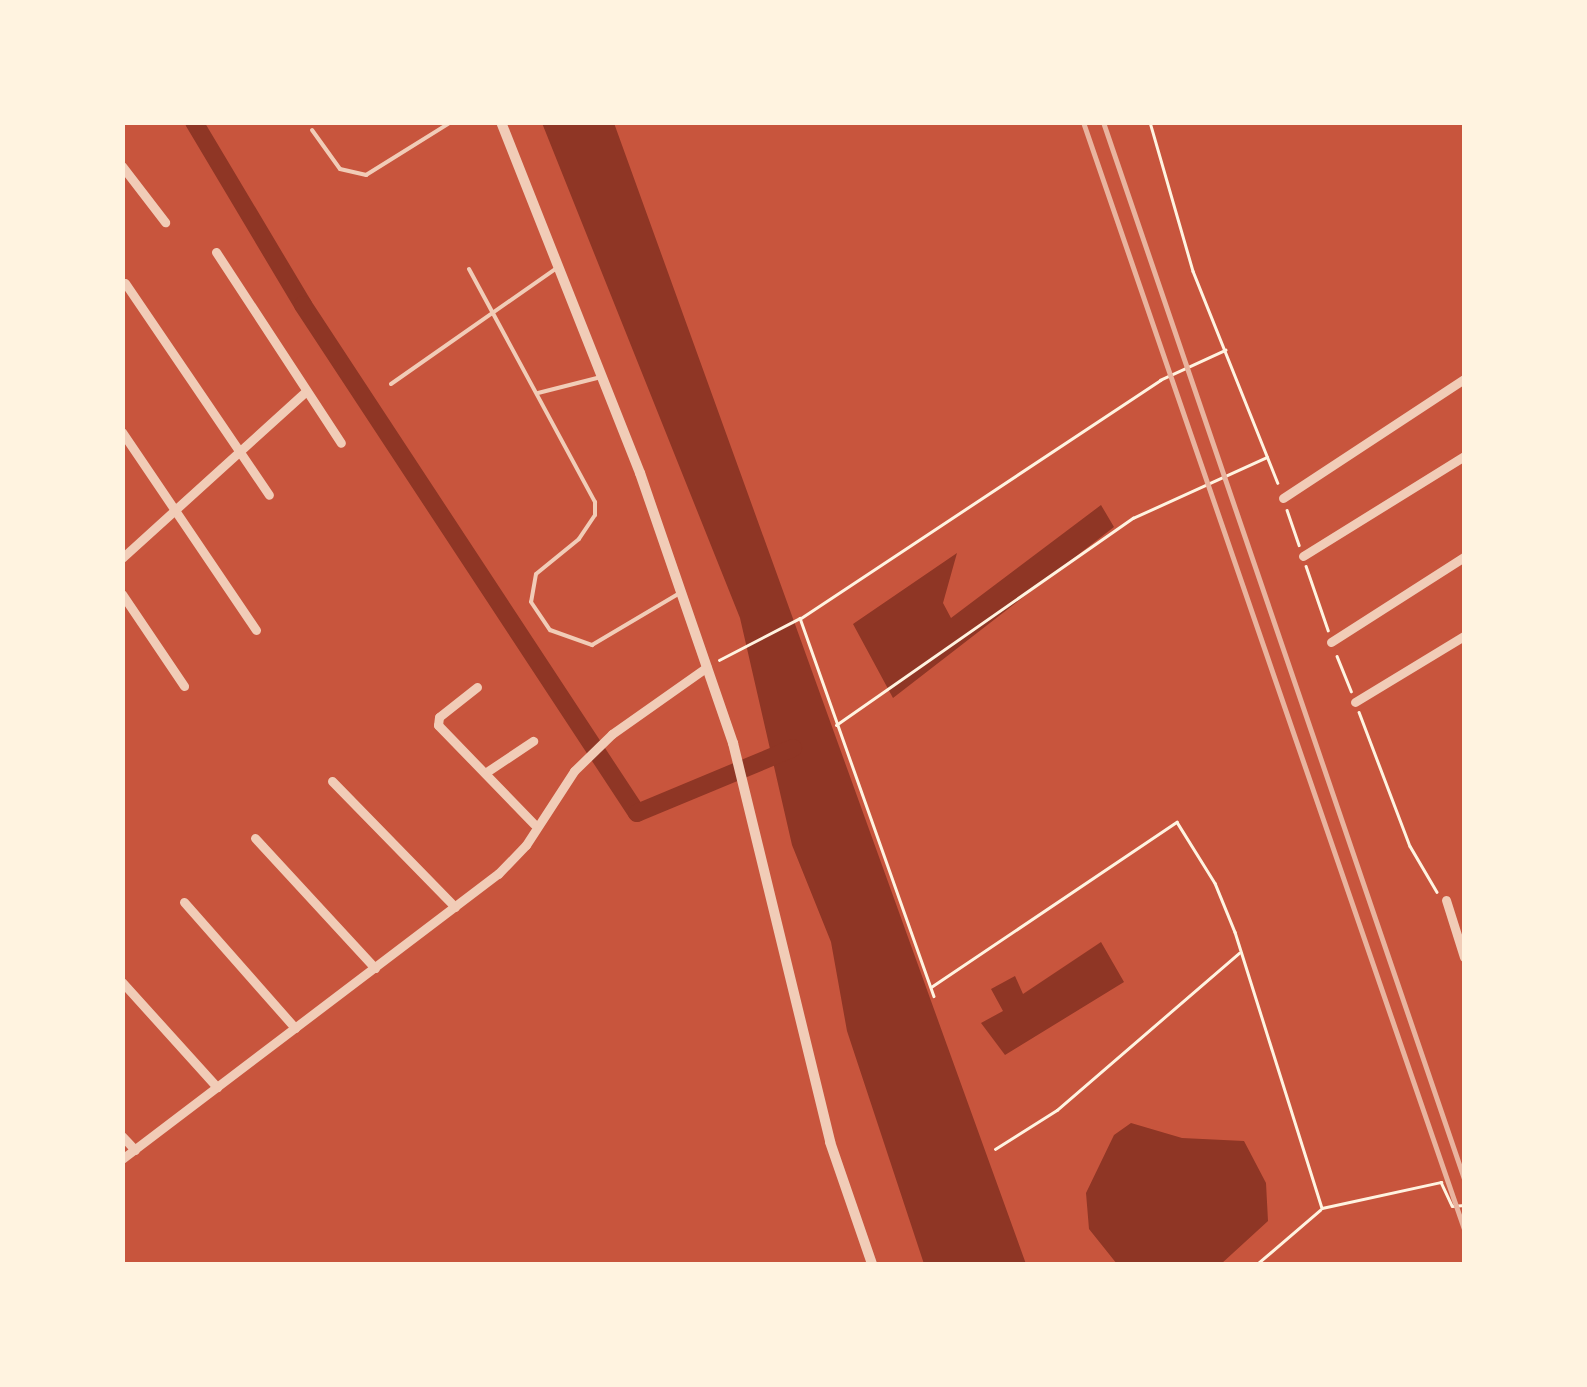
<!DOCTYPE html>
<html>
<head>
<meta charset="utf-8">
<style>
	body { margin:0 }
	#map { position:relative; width:1587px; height:1387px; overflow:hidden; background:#c8553d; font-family:"Source Sans 3",sans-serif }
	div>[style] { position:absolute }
	.water>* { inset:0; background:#8f3625 }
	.canal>* { height:18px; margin:-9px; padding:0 9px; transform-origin:9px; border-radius:9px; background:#8f3625 }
	.path>* { height:2.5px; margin:-1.25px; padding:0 1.25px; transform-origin:1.25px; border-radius:1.25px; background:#fff3e0 }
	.service>* { height:4px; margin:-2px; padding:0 2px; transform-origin:2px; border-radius:2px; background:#f1ccb7 }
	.minor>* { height:9px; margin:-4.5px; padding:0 4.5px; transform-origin:4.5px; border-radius:4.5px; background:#f1ccb7 }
	.tertiary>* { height:10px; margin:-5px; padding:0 5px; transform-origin:5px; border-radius:5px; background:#f1ccb7 }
	.rail>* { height:5px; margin:-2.5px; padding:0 2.5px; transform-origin:2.5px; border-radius:2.5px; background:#e9b49f }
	span { translate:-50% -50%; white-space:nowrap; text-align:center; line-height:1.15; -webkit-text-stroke:8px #fff3e0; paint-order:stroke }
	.frame { position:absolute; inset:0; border:125px solid #fff3e0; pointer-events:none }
</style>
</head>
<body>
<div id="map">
	<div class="water">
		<i style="clip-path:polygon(542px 123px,614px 123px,1026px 1264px,924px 1264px,847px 1031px,831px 942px,792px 845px,740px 618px)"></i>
		<i style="clip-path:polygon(1101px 505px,1114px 527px,893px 698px,853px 624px,957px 553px,943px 603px,951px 618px)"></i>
		<i style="clip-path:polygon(1101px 942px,1124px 982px,1005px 1055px,981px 1023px,1003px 1011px,991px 989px,1015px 976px,1023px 994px)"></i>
		<i style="clip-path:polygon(1131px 1123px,1182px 1138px,1244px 1141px,1266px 1183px,1268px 1221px,1221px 1264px,1117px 1264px,1089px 1229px,1086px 1193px,1114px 1135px)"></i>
	</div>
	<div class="canal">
		<i style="left:194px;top:122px;width:213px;rotate:59.2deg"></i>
		<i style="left:303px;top:305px;width:608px;rotate:56.68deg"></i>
		<i style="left:637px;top:813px;width:169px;rotate:-22.6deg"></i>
	</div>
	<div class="path">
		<i style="left:1150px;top:122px;width:155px;rotate:73.9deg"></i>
		<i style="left:1193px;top:271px;width:228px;rotate:68.2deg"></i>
		<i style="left:1287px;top:510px;width:37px;rotate:71deg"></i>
		<i style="left:1306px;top:566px;width:68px;rotate:71deg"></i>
		<i style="left:801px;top:618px;width:431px;rotate:-33.5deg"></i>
		<i style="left:1160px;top:380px;width:72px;rotate:-24.8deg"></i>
		<i style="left:1337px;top:656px;width:38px;rotate:68deg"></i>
		<i style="left:719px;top:660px;width:91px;rotate:-27.4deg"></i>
		<i style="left:800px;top:618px;width:401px;rotate:70.5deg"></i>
		<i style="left:1359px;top:712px;width:143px;rotate:69.2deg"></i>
		<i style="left:1410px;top:846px;width:53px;rotate:59.6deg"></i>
		<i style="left:836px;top:725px;width:362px;rotate:-34.9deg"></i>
		<i style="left:1133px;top:518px;width:147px;rotate:-24.5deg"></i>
		<i style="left:931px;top:987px;width:296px;rotate:-33.9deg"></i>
		<i style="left:1177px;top:822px;width:72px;rotate:58.1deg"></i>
		<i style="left:1215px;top:883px;width:53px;rotate:67.8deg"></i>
		<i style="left:1235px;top:932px;width:289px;rotate:72.5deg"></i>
		<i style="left:1322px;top:1208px;width:122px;rotate:-12.3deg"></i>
		<i style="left:1441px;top:1182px;width:26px;rotate:65deg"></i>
		<i style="left:1452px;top:1206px;width:12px;rotate:-5deg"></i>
		<i style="left:995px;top:1149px;width:73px;rotate:-32.2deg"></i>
		<i style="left:1057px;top:1110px;width:240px;rotate:-40.8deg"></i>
		<i style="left:1257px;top:1264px;width:83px;rotate:-40.6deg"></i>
	</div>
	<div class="service">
		<i style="left:312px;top:130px;width:48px;rotate:54.3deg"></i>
		<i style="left:340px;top:169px;width:27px;rotate:13deg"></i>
		<i style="left:366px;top:175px;width:100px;rotate:-31.9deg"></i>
		<i style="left:469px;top:269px;width:265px;rotate:61.6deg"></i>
		<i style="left:595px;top:502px;width:13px;rotate:90deg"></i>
		<i style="left:595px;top:515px;width:29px;rotate:124deg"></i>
		<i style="left:579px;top:539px;width:55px;rotate:140.9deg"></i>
		<i style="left:536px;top:574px;width:28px;rotate:100deg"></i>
		<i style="left:531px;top:602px;width:34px;rotate:56deg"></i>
		<i style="left:550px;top:630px;width:45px;rotate:19.7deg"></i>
		<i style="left:592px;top:645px;width:102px;rotate:-30.6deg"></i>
		<i style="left:391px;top:384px;width:200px;rotate:-35deg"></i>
		<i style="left:538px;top:393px;width:65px;rotate:-14.3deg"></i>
	</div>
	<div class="minor">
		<i style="left:122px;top:166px;width:71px;rotate:52.5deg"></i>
		<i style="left:216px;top:252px;width:228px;rotate:56.8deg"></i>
		<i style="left:125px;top:283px;width:256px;rotate:55.8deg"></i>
		<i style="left:122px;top:432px;width:239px;rotate:55.9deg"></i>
		<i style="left:1283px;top:498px;width:217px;rotate:-33.3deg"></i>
		<i style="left:1303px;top:556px;width:190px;rotate:-31.8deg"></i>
		<i style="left:122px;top:558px;width:247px;rotate:-42.2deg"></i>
		<i style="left:122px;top:594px;width:111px;rotate:56deg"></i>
		<i style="left:1331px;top:642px;width:158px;rotate:-32.6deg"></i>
		<i style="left:477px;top:687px;width:48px;rotate:141.7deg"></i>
		<i style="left:439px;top:717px;width:8px;rotate:97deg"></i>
		<i style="left:438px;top:725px;width:138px;rotate:45.9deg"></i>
		<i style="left:1355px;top:702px;width:127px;rotate:-31.2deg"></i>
		<i style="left:485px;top:773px;width:58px;rotate:-33.7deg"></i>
		<i style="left:332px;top:781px;width:176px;rotate:45.7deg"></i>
		<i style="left:255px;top:838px;width:177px;rotate:47.3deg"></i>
		<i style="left:1446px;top:900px;width:60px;rotate:72.5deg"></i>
		<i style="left:184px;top:902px;width:168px;rotate:48.6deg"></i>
		<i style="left:122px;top:982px;width:142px;rotate:47.9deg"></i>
		<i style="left:122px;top:1136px;width:19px;rotate:47deg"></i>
		<i style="left:122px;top:1159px;width:472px;rotate:-37.2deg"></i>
		<i style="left:498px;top:874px;width:40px;rotate:-46deg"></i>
		<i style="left:526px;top:845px;width:88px;rotate:-57deg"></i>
		<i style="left:574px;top:771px;width:53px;rotate:-44.2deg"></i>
		<i style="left:612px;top:734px;width:116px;rotate:-35.2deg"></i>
	</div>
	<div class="tertiary">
		<i style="left:501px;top:122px;width:378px;rotate:68.4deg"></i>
		<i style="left:640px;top:473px;width:286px;rotate:71deg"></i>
		<i style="left:733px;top:743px;width:411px;rotate:76.3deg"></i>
		<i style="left:830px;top:1142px;width:129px;rotate:71deg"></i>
	</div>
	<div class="rail">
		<i style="left:1083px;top:122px;width:1171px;rotate:71.01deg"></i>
		<i style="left:1103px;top:122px;width:1117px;rotate:71.14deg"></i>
	</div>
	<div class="frame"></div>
</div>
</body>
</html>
